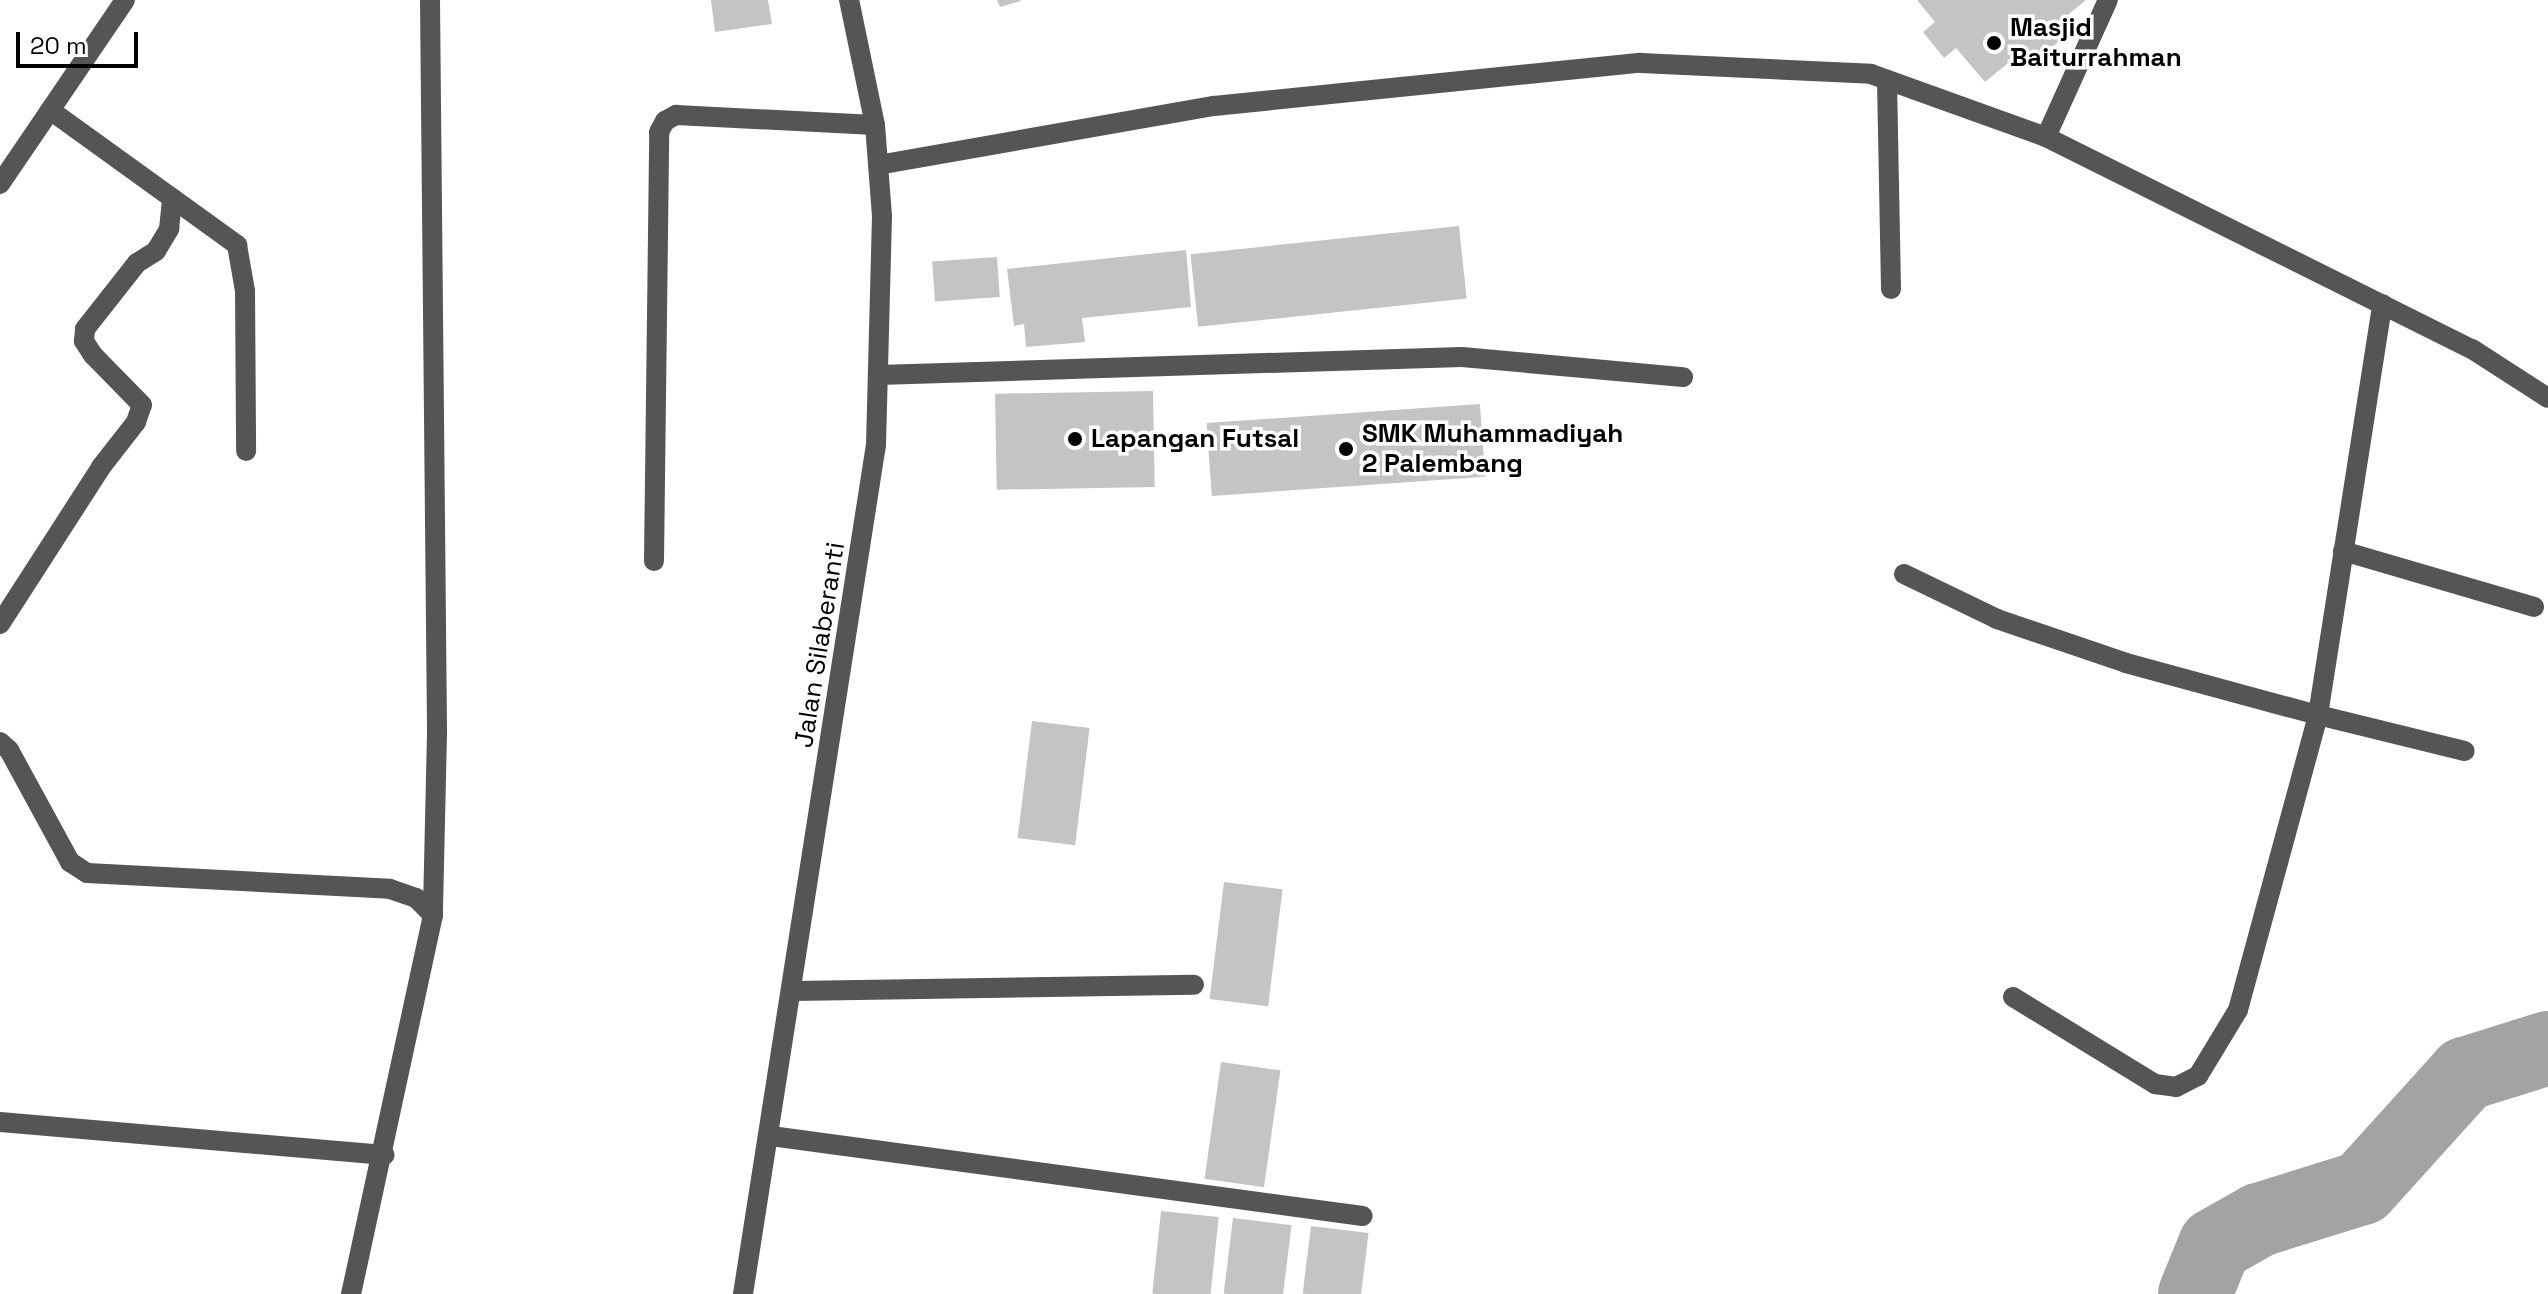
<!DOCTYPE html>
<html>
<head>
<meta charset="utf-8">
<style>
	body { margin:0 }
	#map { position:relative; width:2548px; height:1294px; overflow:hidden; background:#fff; font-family:"Space Grotesk",sans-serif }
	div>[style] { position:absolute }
	.river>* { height:74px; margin:-37px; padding:0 37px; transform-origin:37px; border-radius:37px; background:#a3a3a3 }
	.building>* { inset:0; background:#c4c4c4; transform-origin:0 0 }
	.minor>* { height:20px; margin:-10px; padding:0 10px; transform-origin:10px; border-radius:10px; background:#555 }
	.dots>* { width:22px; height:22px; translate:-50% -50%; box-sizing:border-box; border:4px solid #fff; border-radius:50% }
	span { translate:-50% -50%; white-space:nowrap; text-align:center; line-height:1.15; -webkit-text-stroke:7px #fff; paint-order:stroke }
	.poi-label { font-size:26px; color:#000; font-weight:700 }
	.left { translate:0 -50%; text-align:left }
	.street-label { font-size:26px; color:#000 }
	.scale { position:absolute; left:16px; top:32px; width:122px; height:36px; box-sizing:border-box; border:4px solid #000; border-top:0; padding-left:10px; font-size:24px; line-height:28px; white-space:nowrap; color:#000; -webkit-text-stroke:6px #fff; paint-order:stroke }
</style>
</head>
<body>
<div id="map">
	<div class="river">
		<i style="left:2195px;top:1294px;width:53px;rotate:-67.8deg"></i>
		<i style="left:2215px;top:1245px;width:51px;rotate:-29.6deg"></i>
		<i style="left:2259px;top:1220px;width:108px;rotate:-17.3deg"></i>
		<i style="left:2362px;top:1188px;width:154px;rotate:-47.9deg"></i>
		<i style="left:2465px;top:1074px;width:87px;rotate:-17.4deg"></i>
	</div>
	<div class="building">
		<i style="clip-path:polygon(711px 0,768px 0,772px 24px,715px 32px)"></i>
		<i style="clip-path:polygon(997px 0,1020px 0,1021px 1px,1000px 7px)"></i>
		<i style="clip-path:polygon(1917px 0,2086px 0,2053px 27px,2062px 39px,2034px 61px,2024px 50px,1985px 82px,1956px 48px,1944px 58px,1923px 32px,1935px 22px)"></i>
		<i style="left:1459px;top:226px;width:73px;height:270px;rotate:84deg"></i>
		<i style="clip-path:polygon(1186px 250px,1191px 307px,1082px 318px,1085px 342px,1026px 347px,1024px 324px,1014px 326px,1007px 269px)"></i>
		<i style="left:997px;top:257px;width:40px;height:65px;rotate:86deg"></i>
		<i style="left:1153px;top:391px;width:96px;height:158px;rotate:89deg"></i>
		<i style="left:1480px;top:404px;width:73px;height:274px;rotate:86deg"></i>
		<i style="left:1032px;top:721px;width:58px;height:118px;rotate:7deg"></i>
		<i style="left:1224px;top:882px;width:59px;height:118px;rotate:7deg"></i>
		<i style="left:1221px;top:1062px;width:60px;height:118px;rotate:8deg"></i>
		<i style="left:1161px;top:1211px;width:58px;height:83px;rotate:6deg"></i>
		<i style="left:1233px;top:1218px;width:59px;height:76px;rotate:7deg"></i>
		<i style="left:1311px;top:1226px;width:58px;height:68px;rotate:7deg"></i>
	</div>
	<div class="minor">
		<i style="left:430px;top:0;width:733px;rotate:89.45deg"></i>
		<i style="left:437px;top:733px;width:182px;rotate:91.3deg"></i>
		<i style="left:1887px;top:80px;width:209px;rotate:88.9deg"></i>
		<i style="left:50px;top:110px;width:231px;rotate:35.8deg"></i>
		<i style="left:237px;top:245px;width:47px;rotate:80.1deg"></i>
		<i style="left:245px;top:291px;width:160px;rotate:89.6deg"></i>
		<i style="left:2046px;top:137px;width:150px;rotate:-65.7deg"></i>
		<i style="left:878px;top:165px;width:341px;rotate:-10deg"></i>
		<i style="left:1214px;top:106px;width:429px;rotate:-5.8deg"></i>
		<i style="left:1641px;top:63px;width:230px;rotate:2.7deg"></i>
		<i style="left:1871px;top:74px;width:186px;rotate:19.8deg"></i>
		<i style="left:2046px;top:137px;width:476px;rotate:26.5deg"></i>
		<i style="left:2472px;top:349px;width:90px;rotate:32.8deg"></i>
		<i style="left:0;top:184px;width:222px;rotate:-55.8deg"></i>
		<i style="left:878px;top:375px;width:584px;rotate:-1.77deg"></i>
		<i style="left:1462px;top:357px;width:222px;rotate:5.2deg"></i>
		<i style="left:2343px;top:551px;width:199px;rotate:16.3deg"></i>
		<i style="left:654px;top:561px;width:429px;rotate:-89.3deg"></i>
		<i style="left:659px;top:132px;width:13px;rotate:-61deg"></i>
		<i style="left:665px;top:121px;width:13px;rotate:-29deg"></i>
		<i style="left:676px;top:115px;width:199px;rotate:2.9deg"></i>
		<i style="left:1904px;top:574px;width:103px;rotate:25.8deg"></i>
		<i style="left:1997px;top:619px;width:136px;rotate:18.8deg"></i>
		<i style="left:2126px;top:663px;width:199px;rotate:15.2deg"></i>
		<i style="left:2318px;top:715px;width:416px;rotate:-81.1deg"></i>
		<i style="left:0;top:624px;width:187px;rotate:-57.2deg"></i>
		<i style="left:101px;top:467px;width:57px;rotate:-52.1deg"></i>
		<i style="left:136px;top:422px;width:18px;rotate:-71deg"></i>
		<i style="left:142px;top:405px;width:70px;rotate:-134.4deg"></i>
		<i style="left:93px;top:355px;width:17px;rotate:-123deg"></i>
		<i style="left:84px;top:341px;width:12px;rotate:-85deg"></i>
		<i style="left:85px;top:329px;width:84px;rotate:-51.8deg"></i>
		<i style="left:137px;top:263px;width:22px;rotate:-32deg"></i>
		<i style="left:156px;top:251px;width:26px;rotate:-59deg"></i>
		<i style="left:169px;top:229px;width:31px;rotate:-84deg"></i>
		<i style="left:0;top:742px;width:12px;rotate:42deg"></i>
		<i style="left:9px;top:750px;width:128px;rotate:61.4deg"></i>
		<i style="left:70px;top:862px;width:20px;rotate:33deg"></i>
		<i style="left:87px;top:873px;width:303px;rotate:3deg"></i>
		<i style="left:390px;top:889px;width:28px;rotate:19deg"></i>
		<i style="left:416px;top:898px;width:24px;rotate:45deg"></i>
		<i style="left:433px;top:915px;width:388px;rotate:102.2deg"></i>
		<i style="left:794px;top:991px;width:400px;rotate:-0.9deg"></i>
		<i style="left:2013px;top:997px;width:167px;rotate:31.5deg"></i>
		<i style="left:2155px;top:1084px;width:21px;rotate:8deg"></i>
		<i style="left:2176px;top:1087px;width:25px;rotate:-27deg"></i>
		<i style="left:2198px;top:1076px;width:77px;rotate:-58.8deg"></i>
		<i style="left:2238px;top:1010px;width:306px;rotate:-74.8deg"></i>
		<i style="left:2318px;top:715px;width:151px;rotate:13.8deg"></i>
		<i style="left:0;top:1122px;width:386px;rotate:4.9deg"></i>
		<i style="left:771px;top:1136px;width:597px;rotate:7.7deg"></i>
		<i style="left:743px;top:1294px;width:859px;rotate:-81.1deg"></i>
		<i style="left:876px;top:445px;width:229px;rotate:-88.5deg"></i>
		<i style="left:882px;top:216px;width:91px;rotate:-94.4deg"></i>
		<i style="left:875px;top:125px;width:128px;rotate:-101.7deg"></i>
	</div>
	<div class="dots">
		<i style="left:1994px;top:43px;background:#000"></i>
		<i style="left:1075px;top:439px;background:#000"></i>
		<i style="left:1346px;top:449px;background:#000"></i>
	</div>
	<div class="poi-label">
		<span class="left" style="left:2010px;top:43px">Masjid<br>Baiturrahman</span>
		<span class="left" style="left:1362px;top:449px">SMK Muhammadiyah<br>2 Palembang</span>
		<span class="left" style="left:1091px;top:439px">Lapangan Futsal</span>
	</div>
	<div class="street-label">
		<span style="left:820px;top:645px;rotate:-81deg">Jalan Silaberanti</span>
	</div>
	<div class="scale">20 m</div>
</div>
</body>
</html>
